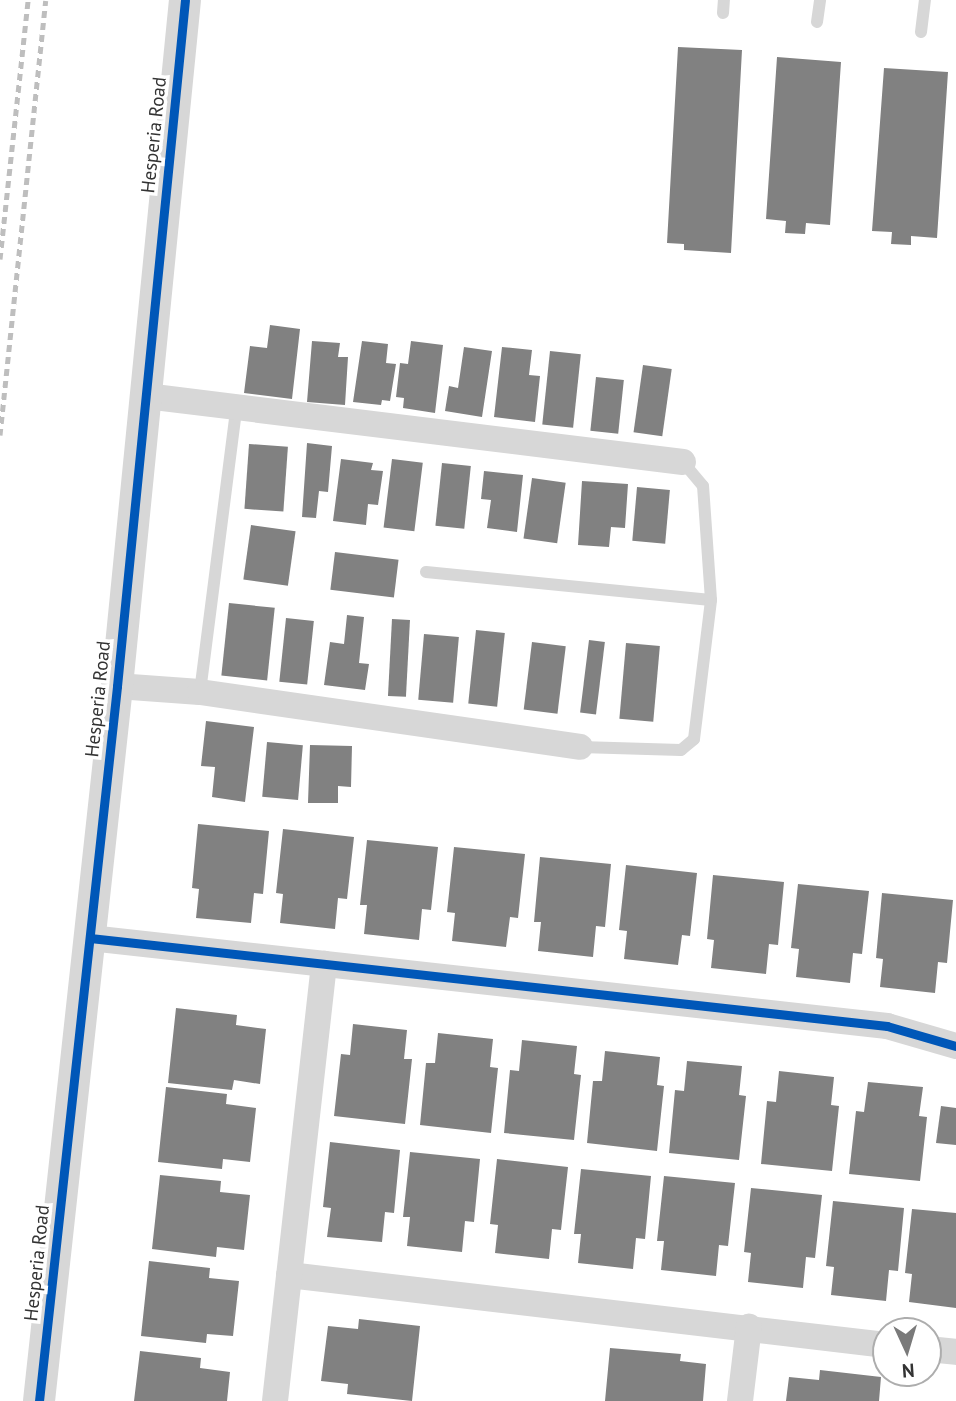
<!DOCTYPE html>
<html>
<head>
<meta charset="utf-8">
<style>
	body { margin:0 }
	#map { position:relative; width:956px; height:1401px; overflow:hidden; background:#fff; font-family:"PT Sans",sans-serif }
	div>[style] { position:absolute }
	.building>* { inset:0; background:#818181; transform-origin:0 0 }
	.service>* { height:12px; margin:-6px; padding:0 6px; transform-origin:6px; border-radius:6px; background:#d7d7d7 }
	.minor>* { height:26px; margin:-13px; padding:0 13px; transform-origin:13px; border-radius:13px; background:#d7d7d7 }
	.tertiary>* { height:32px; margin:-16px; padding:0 16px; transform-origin:16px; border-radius:16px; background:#d7d7d7 }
	.rail>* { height:5px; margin-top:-2.5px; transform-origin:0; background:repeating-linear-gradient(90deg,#bebebe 0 7px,transparent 0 12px) }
	.cycleway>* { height:9px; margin:-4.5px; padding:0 4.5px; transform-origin:4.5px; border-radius:4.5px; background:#0057b8 }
	span { translate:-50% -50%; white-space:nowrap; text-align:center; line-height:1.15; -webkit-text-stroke:7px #fff; paint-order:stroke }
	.street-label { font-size:19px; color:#333 }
	.north { position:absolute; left:872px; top:1317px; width:70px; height:70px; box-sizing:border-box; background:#fff; border:2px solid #adadad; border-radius:50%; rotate:176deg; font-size:19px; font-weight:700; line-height:28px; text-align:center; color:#333 }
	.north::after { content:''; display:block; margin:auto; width:24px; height:32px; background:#7a7a7a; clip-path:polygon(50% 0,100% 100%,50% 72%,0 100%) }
</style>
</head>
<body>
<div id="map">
	<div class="building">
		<i style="clip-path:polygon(678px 47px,742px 50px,731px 253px,684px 250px,684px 244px,667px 243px)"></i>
		<i style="clip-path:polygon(777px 57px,841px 62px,830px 225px,806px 223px,805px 234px,785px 233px,786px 221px,766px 219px)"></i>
		<i style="clip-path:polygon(884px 68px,948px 72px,937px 238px,911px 236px,911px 245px,891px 244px,892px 232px,872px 231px)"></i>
		<i style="clip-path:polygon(270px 325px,300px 329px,292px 399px,244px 393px,250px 346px,267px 348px)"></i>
		<i style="clip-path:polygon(312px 341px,340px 343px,338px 357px,348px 357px,345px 405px,307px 402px)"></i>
		<i style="clip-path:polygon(362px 341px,388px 344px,386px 363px,396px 364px,390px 401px,382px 400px,381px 405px,353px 402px)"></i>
		<i style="clip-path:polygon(411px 341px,443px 345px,435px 413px,403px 408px,404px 398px,396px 397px,400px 363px,408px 364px)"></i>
		<i style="clip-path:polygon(464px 347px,492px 351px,482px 417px,445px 411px,449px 386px,458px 388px)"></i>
		<i style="clip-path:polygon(502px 347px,532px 350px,529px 375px,540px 376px,535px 422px,494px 417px)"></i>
		<i style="left:550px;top:351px;width:31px;height:74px;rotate:6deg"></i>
		<i style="left:643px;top:365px;width:29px;height:68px;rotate:8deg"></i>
		<i style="left:596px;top:377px;width:28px;height:54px;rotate:6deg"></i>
		<i style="clip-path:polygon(307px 443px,332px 446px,328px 492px,319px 491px,316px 518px,302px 517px)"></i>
		<i style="left:249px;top:444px;width:39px;height:65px;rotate:4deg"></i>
		<i style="clip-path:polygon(341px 459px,373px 463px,371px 470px,383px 471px,378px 505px,368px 504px,366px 525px,333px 521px)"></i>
		<i style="left:392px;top:459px;width:31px;height:69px;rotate:7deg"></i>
		<i style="left:442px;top:463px;width:29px;height:63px;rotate:6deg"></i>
		<i style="clip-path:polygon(484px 471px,523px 475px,517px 532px,487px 528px,491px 500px,481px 499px)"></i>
		<i style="left:532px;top:478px;width:34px;height:61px;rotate:8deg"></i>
		<i style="clip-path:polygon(582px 481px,628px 484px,625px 528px,611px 527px,609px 547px,578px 545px)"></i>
		<i style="left:637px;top:487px;width:33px;height:54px;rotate:5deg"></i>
		<i style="left:251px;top:525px;width:45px;height:55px;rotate:8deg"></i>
		<i style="left:335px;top:552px;width:64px;height:38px;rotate:7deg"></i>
		<i style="left:229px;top:603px;width:46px;height:73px;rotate:6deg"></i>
		<i style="clip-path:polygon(347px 615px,364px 617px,359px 663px,369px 664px,365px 690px,324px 685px,330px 642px,344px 644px)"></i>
		<i style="left:286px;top:618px;width:28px;height:64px;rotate:6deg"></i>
		<i style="left:392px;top:619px;width:18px;height:77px;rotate:3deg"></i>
		<i style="left:476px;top:630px;width:29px;height:74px;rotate:6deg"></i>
		<i style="left:424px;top:634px;width:35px;height:66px;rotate:5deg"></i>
		<i style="left:589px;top:640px;width:16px;height:73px;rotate:7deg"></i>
		<i style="left:532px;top:642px;width:34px;height:68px;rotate:7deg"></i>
		<i style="left:626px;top:643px;width:34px;height:76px;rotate:5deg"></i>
		<i style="clip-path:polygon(206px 721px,254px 727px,245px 802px,212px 797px,215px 767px,201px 766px)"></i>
		<i style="left:267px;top:742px;width:36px;height:55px;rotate:5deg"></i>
		<i style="clip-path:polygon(310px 745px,352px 746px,351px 787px,338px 786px,338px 803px,308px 803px)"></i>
		<i style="clip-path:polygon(198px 824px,269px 831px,263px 894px,254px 893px,251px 923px,196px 918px,199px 889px,192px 888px)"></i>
		<i style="clip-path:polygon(283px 829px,354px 837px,347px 899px,338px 898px,335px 929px,280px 923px,283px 894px,276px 893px)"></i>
		<i style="clip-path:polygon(367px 840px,438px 847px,431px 910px,422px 909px,419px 940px,364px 934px,367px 905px,360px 905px)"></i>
		<i style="clip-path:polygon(454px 847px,525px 854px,518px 918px,510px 917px,506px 947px,452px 941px,455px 913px,447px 912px)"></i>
		<i style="clip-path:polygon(540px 857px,611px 864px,605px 927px,596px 926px,593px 957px,538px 951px,541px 922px,534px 922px)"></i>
		<i style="clip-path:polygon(626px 865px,697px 873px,690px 936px,682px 935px,678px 965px,624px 959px,627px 931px,619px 930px)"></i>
		<i style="clip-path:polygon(713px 875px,784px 882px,778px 945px,769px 944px,766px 974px,711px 968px,714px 940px,707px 939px)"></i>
		<i style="clip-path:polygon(798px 884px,869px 891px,862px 954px,853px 953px,850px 983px,796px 977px,799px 949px,791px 948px)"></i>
		<i style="clip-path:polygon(882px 893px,953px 900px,947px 963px,938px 962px,935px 993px,880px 987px,883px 959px,876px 958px)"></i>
		<i style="clip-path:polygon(176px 1008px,237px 1015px,236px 1025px,266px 1029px,260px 1084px,234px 1080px,232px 1090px,168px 1083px)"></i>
		<i style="clip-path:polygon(353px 1024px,407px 1030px,404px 1059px,412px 1059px,405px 1124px,334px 1116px,341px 1054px,350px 1055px)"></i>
		<i style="clip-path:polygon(438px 1033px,493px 1039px,490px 1067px,498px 1068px,491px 1133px,420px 1125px,426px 1063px,435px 1063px)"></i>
		<i style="clip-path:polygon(522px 1040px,577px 1046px,574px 1074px,581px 1075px,574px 1140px,504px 1133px,510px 1070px,519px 1071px)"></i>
		<i style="clip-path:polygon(605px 1051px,660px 1057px,657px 1085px,664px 1086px,657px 1151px,587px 1143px,593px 1081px,602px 1081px)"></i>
		<i style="clip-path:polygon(687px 1061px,742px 1066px,739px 1095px,746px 1096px,739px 1160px,669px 1153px,675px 1090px,684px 1091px)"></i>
		<i style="clip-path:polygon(779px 1071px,834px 1077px,831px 1105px,839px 1106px,832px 1171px,761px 1164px,767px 1101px,776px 1102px)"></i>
		<i style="clip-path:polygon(868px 1082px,923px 1087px,919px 1116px,927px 1117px,920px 1181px,849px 1174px,856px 1111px,864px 1112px)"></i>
		<i style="clip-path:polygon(166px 1087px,227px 1094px,226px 1104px,256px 1108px,250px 1162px,223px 1159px,222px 1169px,158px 1162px)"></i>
		<i style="clip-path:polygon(941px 1106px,956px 1108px,956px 1145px,936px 1143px)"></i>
		<i style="clip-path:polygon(330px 1142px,400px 1150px,394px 1213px,385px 1212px,382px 1242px,327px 1237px,331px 1208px,323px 1207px)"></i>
		<i style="clip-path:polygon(410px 1152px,480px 1159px,474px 1222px,465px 1221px,462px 1252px,407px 1246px,410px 1217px,403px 1217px)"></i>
		<i style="clip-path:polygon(497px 1159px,568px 1167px,561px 1230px,552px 1229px,549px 1259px,495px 1253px,498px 1225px,490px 1224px)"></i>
		<i style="clip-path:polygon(581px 1169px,651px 1176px,645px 1239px,636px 1238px,633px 1269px,578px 1263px,581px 1234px,574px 1234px)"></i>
		<i style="clip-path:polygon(160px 1175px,221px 1181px,220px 1192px,250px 1195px,244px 1250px,217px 1247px,216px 1257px,152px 1249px)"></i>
		<i style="clip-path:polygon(664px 1176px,735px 1183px,728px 1246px,719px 1245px,716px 1276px,661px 1270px,664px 1241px,657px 1241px)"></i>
		<i style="clip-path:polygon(751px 1188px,822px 1195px,815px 1258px,806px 1257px,803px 1288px,748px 1282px,751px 1253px,744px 1252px)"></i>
		<i style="clip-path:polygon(833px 1201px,904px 1208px,898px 1271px,889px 1270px,886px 1301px,831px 1295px,834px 1267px,826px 1266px)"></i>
		<i style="clip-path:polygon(912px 1209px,956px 1213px,956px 1308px,909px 1302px,912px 1274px,905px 1273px)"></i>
		<i style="clip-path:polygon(149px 1261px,210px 1268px,209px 1278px,239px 1281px,233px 1336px,207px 1334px,206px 1343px,141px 1336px)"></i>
		<i style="clip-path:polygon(359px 1319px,420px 1326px,412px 1401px,347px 1394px,348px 1384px,321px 1381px,328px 1326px,358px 1329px)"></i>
		<i style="clip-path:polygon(610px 1348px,681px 1354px,680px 1361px,706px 1364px,703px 1401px,605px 1401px)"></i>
		<i style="clip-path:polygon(140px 1351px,201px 1358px,200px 1368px,230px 1372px,227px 1401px,134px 1401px)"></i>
		<i style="clip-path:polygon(820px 1370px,881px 1377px,879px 1401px,786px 1401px,789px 1377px,819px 1380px)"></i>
	</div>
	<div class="service">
		<i style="left:723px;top:13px;width:13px;rotate:-86deg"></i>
		<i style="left:817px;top:22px;width:22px;rotate:-82deg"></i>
		<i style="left:921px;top:32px;width:32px;rotate:-83deg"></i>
		<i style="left:426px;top:572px;width:286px;rotate:5.6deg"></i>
		<i style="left:200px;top:692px;width:290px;rotate:-82.7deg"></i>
		<i style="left:580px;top:747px;width:101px;rotate:1.7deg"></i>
		<i style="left:681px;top:750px;width:17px;rotate:-40deg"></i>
		<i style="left:694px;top:739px;width:140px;rotate:-83deg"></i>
		<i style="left:711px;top:600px;width:114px;rotate:-94deg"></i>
		<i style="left:703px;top:486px;width:31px;rotate:-130deg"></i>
	</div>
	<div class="minor">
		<i style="left:146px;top:396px;width:541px;rotate:7.01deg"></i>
		<i style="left:117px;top:686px;width:83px;rotate:4.1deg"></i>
		<i style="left:200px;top:692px;width:384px;rotate:8.2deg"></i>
		<i style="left:90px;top:938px;width:802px;rotate:6.3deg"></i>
		<i style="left:887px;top:1026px;width:72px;rotate:16.2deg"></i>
		<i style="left:289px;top:1275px;width:601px;rotate:6.69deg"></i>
		<i style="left:928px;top:1349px;width:28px;rotate:6deg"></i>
		<i style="left:275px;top:1401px;width:440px;rotate:-83.6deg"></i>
		<i style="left:740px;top:1401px;width:75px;rotate:-83.1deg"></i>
	</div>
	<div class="tertiary">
		<i style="left:39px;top:1401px;width:719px;rotate:-83.77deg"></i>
		<i style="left:117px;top:686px;width:689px;rotate:-84.34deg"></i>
	</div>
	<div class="rail">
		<i style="left:0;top:259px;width:261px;rotate:-83.8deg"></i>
		<i style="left:0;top:435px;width:437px;rotate:-84deg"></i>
	</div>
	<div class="cycleway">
		<i style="left:90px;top:938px;width:802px;rotate:6.3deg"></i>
		<i style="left:887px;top:1026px;width:72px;rotate:16.2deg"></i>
		<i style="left:39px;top:1401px;width:719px;rotate:-83.77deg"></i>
		<i style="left:117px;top:686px;width:689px;rotate:-84.34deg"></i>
	</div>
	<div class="street-label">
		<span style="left:154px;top:135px;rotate:-84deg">Hesperia Road</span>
		<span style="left:98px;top:699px;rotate:-84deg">Hesperia Road</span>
		<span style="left:37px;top:1263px;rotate:-84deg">Hesperia Road</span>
	</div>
	<div class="north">N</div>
</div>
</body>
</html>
